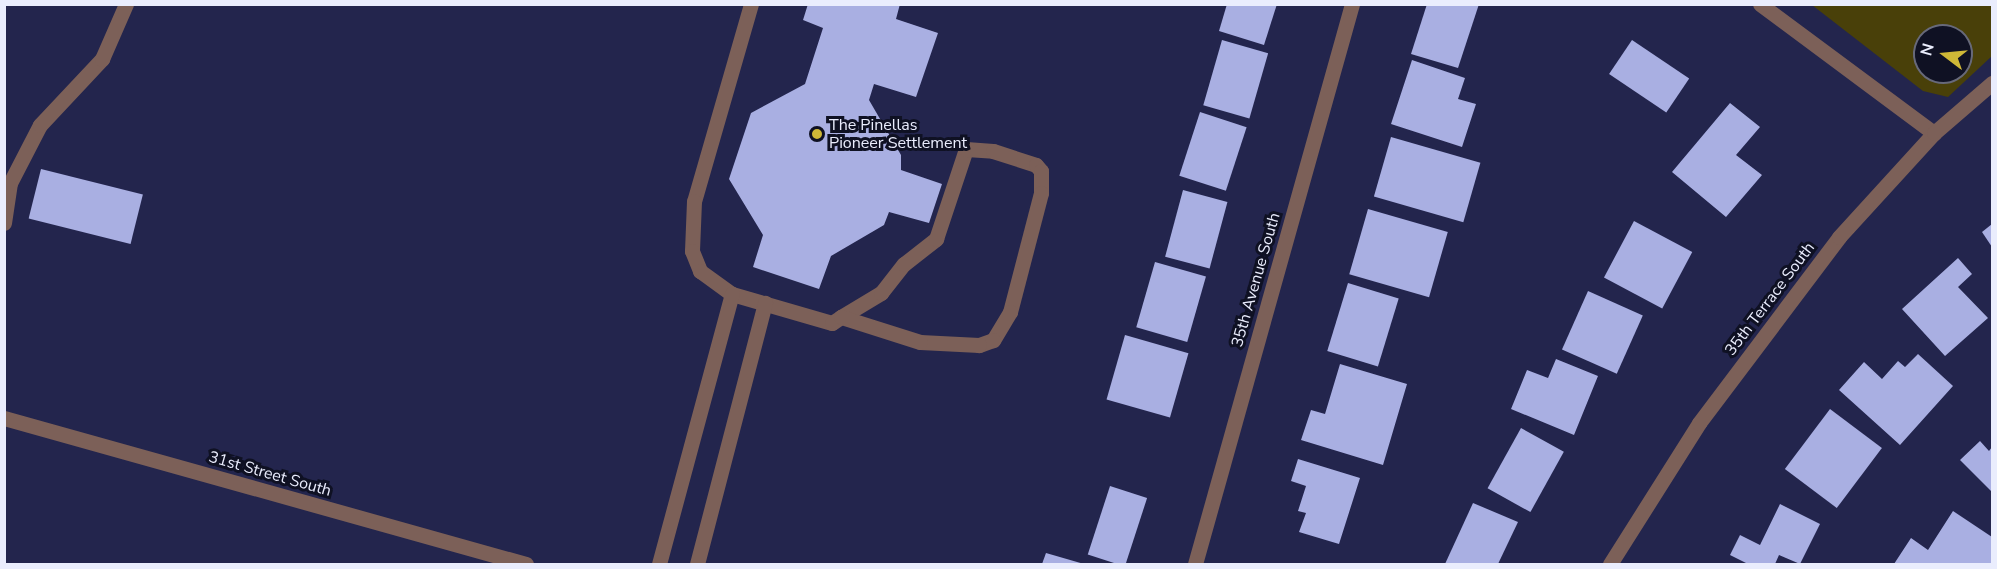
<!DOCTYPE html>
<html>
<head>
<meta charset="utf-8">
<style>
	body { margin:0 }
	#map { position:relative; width:1997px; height:569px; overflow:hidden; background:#23254d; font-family:"Nunito Sans",sans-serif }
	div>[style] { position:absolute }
	.green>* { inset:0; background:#494009 }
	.building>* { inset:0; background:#a9afe2; transform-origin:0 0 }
	.minor>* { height:15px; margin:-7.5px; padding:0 7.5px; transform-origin:7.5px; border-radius:7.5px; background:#7c6058 }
	.dots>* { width:16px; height:16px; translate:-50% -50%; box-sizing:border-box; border:3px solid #0f1123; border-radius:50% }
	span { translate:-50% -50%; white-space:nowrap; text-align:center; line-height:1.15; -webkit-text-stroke:6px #0f1123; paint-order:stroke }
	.poi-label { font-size:16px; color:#eaedfd }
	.left { translate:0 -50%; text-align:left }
	.street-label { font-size:16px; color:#eaedfd }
	.frame { position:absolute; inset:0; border:6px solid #eaedfd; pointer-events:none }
	.north { position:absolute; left:1913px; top:24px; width:60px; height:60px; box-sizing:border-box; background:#0f1123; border:2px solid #67697a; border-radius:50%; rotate:286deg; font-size:16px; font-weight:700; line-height:24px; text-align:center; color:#eaedfd }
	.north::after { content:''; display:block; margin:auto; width:21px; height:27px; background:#cfb837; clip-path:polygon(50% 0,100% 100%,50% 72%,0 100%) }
</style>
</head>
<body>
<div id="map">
	<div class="green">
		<i style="clip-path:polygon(evenodd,1812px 5px,1992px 5px,1992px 56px,1948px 97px,1923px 91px,1812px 5px,1925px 36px,1961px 36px,1961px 72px,1925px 72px,1925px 36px)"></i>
	</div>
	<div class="building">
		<i style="clip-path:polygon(808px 4px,900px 4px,896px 19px,938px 33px,916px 97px,874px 84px,869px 100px,901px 155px,901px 170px,942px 184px,929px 223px,889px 212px,884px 225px,831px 256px,819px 289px,753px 267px,763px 235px,729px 179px,751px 113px,805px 84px,823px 28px,803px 20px)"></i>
		<i style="clip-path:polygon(1227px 4px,1277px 4px,1264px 45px,1219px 31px)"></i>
		<i style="clip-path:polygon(1427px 4px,1479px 4px,1458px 68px,1411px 54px)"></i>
		<i style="left:1222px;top:40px;width:48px;height:68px;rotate:16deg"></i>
		<i style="left:1632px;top:40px;width:69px;height:41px;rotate:34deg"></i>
		<i style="clip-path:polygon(1412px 60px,1465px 78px,1458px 99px,1476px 104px,1462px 147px,1391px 124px)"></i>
		<i style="clip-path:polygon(1730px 103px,1760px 127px,1736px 155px,1762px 175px,1726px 217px,1672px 172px)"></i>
		<i style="left:1200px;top:112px;width:49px;height:67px;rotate:18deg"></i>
		<i style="left:1391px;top:137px;width:93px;height:62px;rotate:16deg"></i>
		<i style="left:41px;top:169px;width:105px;height:51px;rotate:14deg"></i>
		<i style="left:1183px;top:190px;width:46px;height:69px;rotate:15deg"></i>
		<i style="left:1368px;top:209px;width:83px;height:68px;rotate:16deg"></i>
		<i style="left:1634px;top:221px;width:66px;height:64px;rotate:28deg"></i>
		<i style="clip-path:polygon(1992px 224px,1992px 247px,1982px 232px)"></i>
		<i style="clip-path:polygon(1958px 258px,1972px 274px,1958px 287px,1988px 318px,1945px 356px,1902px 309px)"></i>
		<i style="left:1155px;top:262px;width:53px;height:68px;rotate:16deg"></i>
		<i style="left:1348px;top:283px;width:53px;height:71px;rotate:17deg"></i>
		<i style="left:1588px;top:291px;width:60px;height:64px;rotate:24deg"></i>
		<i style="left:1125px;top:335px;width:66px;height:67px;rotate:16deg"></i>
		<i style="clip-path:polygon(1918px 354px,1953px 386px,1900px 445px,1839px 390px,1864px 362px,1882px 379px,1898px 361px,1905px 367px)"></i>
		<i style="clip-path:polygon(1556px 359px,1598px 376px,1574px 435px,1511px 409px,1527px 370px,1548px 378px)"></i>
		<i style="clip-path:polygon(1340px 364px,1407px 384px,1383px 465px,1301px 440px,1311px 410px,1325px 414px)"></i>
		<i style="left:1830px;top:409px;width:65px;height:75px;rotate:37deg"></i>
		<i style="left:1521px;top:428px;width:49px;height:69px;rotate:29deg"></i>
		<i style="clip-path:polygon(1980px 441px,1989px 451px,1992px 447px,1992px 492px,1960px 460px)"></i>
		<i style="clip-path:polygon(1298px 459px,1360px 478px,1339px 544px,1299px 532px,1306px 513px,1298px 511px,1306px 486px,1291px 481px)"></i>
		<i style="left:1110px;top:486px;width:39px;height:72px;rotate:18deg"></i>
		<i style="clip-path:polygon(1473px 503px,1518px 522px,1498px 564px,1445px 564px)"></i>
		<i style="clip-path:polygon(1780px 504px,1820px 524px,1800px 564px,1779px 555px,1775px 564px,1748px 564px,1730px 555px,1740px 535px,1760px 545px)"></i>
		<i style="clip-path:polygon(1953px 511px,1992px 537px,1992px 564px,1894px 564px,1911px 538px,1928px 550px)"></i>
		<i style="clip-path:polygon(1046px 553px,1084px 564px,1042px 564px)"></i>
	</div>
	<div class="minor">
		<i style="left:751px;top:4px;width:205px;rotate:106.1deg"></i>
		<i style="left:694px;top:201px;width:50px;rotate:92.3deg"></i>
		<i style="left:692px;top:251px;width:22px;rotate:68deg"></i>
		<i style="left:700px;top:271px;width:39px;rotate:36deg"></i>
		<i style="left:732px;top:294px;width:104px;rotate:16.2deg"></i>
		<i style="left:832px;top:323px;width:11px;rotate:-34deg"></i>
		<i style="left:841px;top:317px;width:47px;rotate:-31deg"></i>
		<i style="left:881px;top:293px;width:37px;rotate:-52deg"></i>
		<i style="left:904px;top:264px;width:41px;rotate:-38deg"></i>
		<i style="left:936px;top:239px;width:95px;rotate:-71.6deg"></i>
		<i style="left:966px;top:149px;width:27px;rotate:4deg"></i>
		<i style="left:993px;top:151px;width:45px;rotate:18deg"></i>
		<i style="left:1036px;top:165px;width:8px;rotate:50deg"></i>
		<i style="left:1041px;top:171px;width:22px;rotate:90deg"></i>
		<i style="left:1041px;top:193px;width:123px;rotate:104.6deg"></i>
		<i style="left:1010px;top:312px;width:33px;rotate:121deg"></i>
		<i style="left:993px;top:340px;width:15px;rotate:160deg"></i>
		<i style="left:979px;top:345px;width:59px;rotate:-177.1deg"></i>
		<i style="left:920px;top:342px;width:83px;rotate:-162.4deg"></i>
		<i style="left:1760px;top:4px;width:217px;rotate:36.6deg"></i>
		<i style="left:4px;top:223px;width:40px;rotate:-81.5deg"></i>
		<i style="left:10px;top:183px;width:65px;rotate:-62.7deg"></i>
		<i style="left:40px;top:125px;width:91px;rotate:-46.8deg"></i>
		<i style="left:102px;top:59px;width:60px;rotate:-66.4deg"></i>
		<i style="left:4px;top:418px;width:542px;rotate:15.63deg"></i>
		<i style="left:659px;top:564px;width:280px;rotate:-74.9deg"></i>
		<i style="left:697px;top:564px;width:270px;rotate:-75.4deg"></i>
		<i style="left:1195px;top:564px;width:582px;rotate:-74.34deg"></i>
		<i style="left:1610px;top:564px;width:167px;rotate:-57.7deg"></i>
		<i style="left:1699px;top:423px;width:233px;rotate:-53deg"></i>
		<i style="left:1839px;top:237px;width:141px;rotate:-47.6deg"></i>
		<i style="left:1934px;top:133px;width:77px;rotate:-40.8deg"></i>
	</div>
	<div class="dots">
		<i style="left:817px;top:134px;background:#cfb837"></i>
	</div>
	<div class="poi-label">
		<span class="left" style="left:829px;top:134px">The Pinellas<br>Pioneer Settlement</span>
	</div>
	<div class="street-label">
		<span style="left:1256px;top:280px;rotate:-74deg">35th Avenue South</span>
		<span style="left:1770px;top:299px;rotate:-53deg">35th Terrace South</span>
		<span style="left:270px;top:474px;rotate:16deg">31st Street South</span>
	</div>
	<div class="frame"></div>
	<div class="north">N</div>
</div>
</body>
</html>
